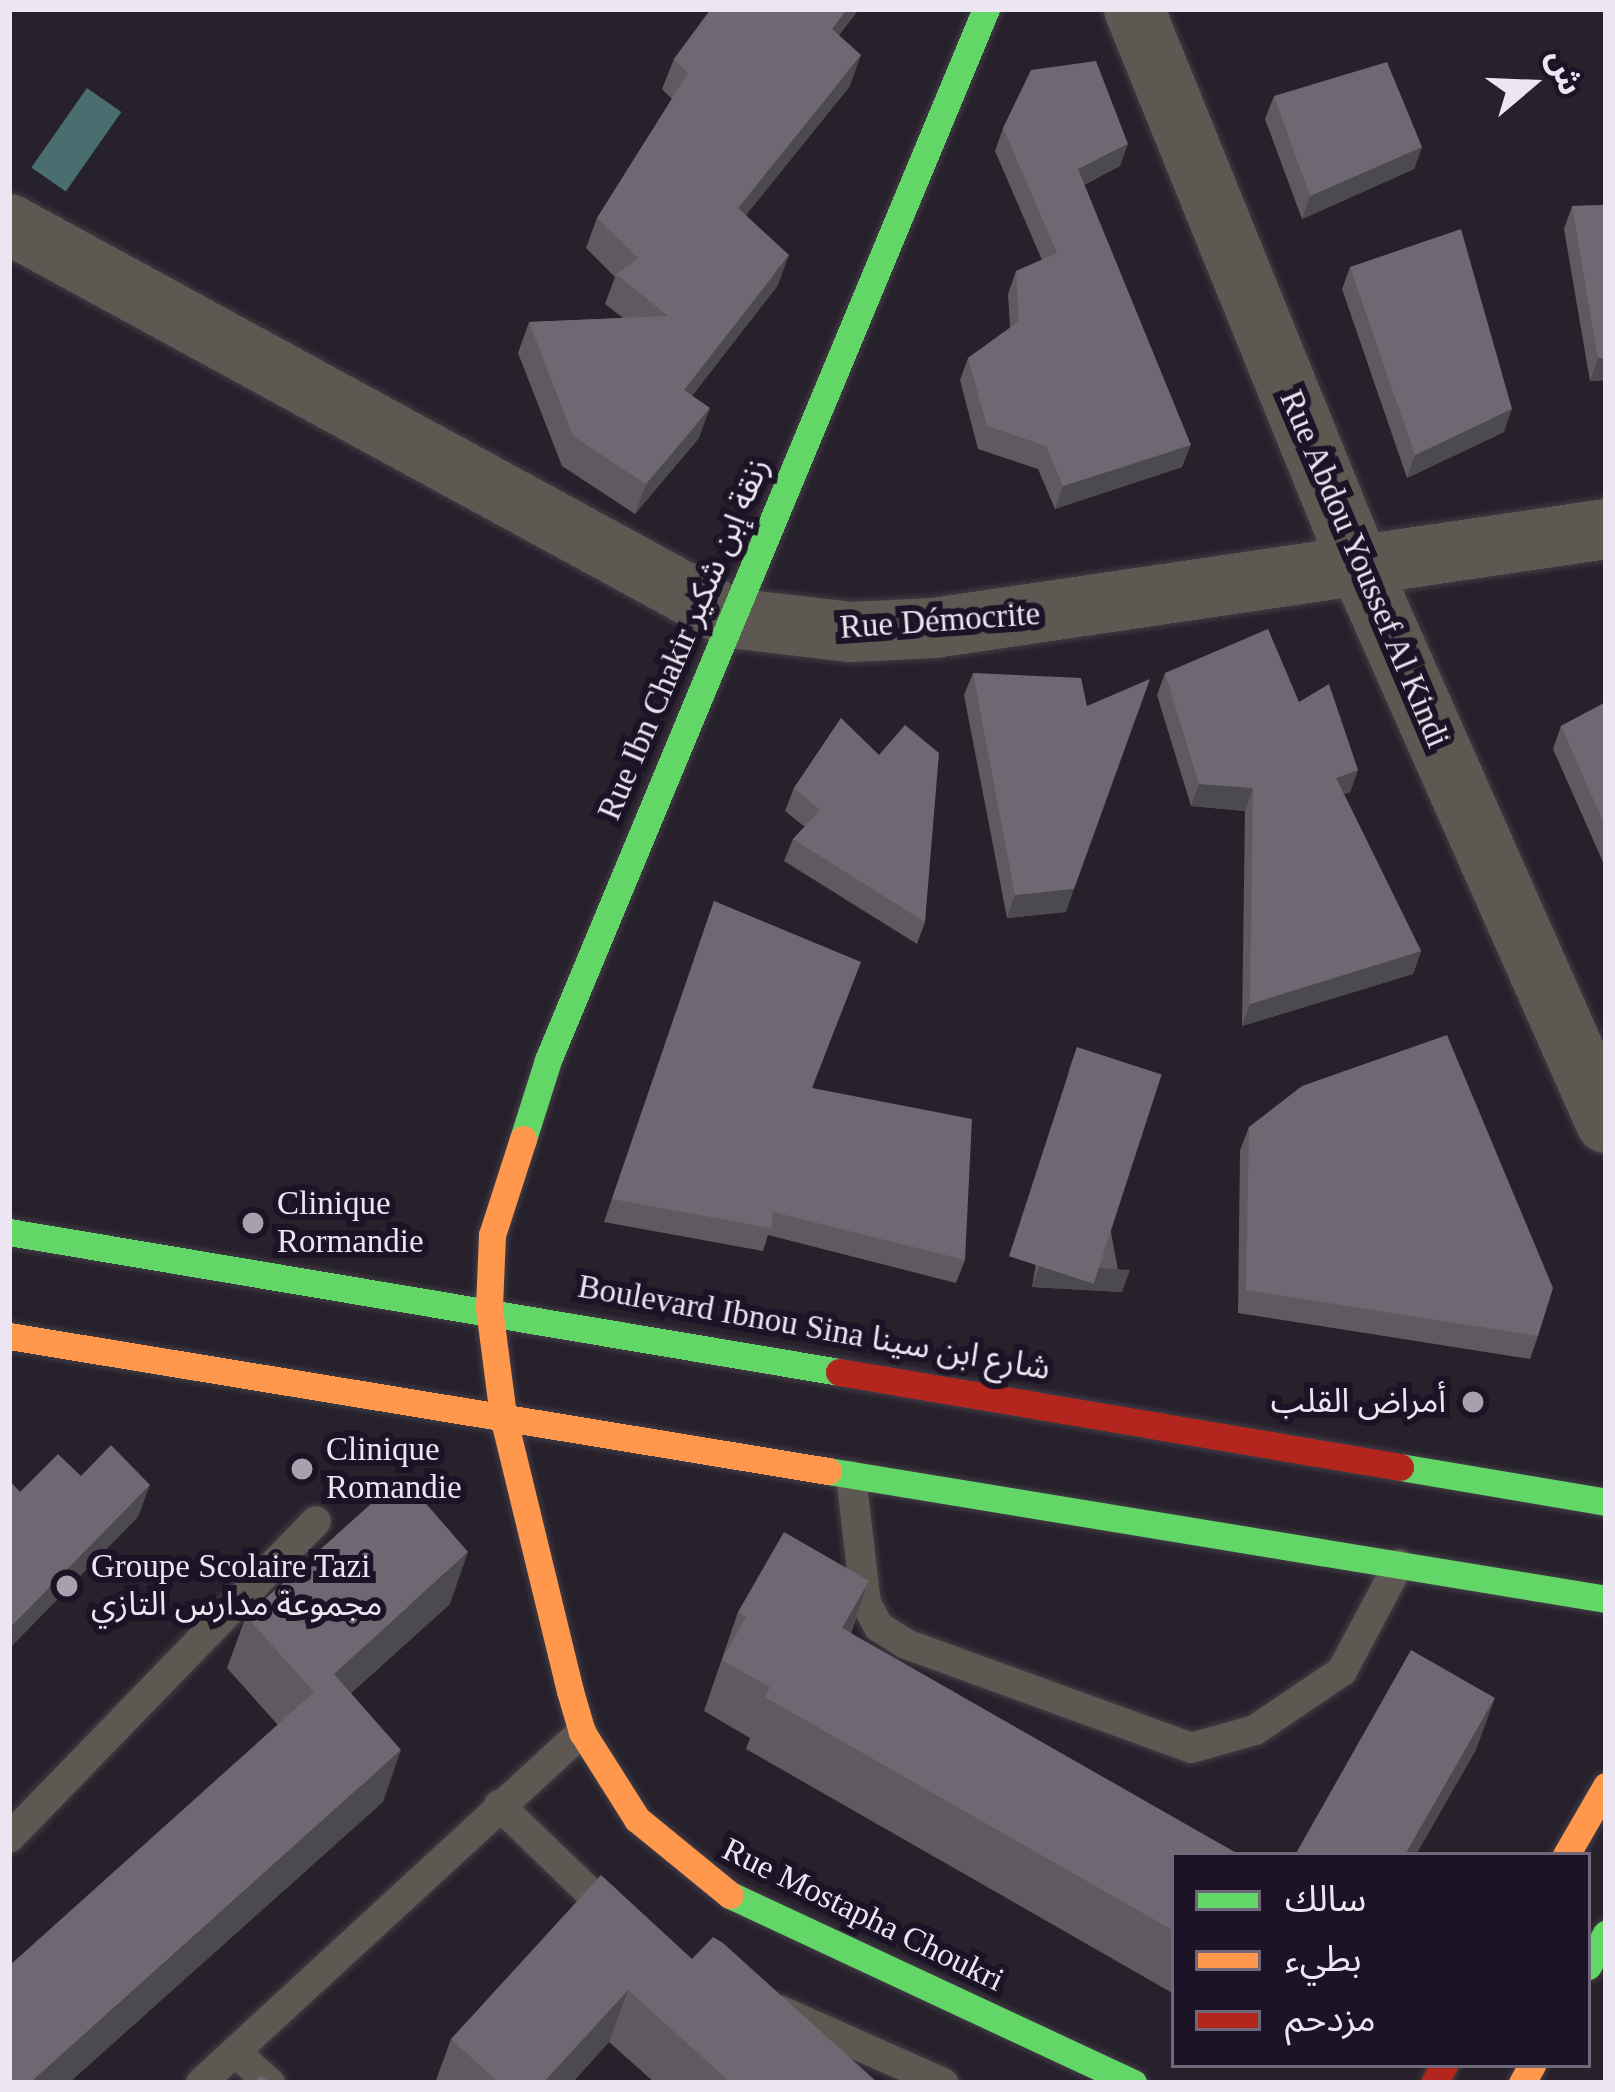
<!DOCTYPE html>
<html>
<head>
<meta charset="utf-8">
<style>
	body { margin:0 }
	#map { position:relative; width:1615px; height:2092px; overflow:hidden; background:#26212b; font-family:"Times New Roman","Noto Sans Arabic",serif }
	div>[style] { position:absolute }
	.water>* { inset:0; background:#4a6d70; transform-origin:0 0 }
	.roads { filter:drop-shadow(0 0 3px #423d46) drop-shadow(0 0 3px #423d46) }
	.lane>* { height:30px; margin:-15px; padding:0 15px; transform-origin:15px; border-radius:15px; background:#5e5852 }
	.street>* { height:60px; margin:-30px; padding:0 30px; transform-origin:30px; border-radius:30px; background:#5e5852 }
	.fast>* { height:27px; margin:-13.5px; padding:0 13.5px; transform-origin:13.5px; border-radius:13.5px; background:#63d668 }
	.slow>* { height:27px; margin:-13.5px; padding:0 13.5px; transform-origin:13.5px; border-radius:13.5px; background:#ff974d }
	.jam>* { height:27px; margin:-13.5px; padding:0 13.5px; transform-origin:13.5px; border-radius:13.5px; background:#b3261e }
	.wall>* { inset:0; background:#5f5962 }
	.shaded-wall>* { inset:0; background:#4d4950 }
	.building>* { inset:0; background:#6e6872; transform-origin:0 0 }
	.dots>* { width:33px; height:33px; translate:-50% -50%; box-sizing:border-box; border:6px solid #1d1326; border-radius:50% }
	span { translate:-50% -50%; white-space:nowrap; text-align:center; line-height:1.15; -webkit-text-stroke:12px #1d1326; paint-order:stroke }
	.street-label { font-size:33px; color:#ece6f3 }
	.poi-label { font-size:33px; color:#ece6f3 }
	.left { translate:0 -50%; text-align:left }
	.right { translate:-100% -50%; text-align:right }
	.frame { position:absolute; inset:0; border:12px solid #ece6f3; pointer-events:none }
	.legend { position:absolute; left:1171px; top:1852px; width:420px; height:216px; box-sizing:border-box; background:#1d1326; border:3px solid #706778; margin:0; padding:15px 21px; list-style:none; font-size:36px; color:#ece6f3 }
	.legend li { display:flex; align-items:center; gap:24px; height:60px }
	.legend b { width:60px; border:3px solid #706778 }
	.north { position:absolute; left:1471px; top:24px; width:120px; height:120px; -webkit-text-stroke:9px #1d1326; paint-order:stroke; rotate:71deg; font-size:33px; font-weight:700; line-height:48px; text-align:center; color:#ece6f3 }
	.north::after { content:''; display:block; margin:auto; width:42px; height:54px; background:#ece6f3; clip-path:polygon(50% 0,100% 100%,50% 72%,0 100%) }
</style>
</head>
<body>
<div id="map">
	<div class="water">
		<i style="left:87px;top:88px;width:42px;height:97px;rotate:35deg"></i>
	</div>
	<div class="roads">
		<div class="lane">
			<i style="left:851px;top:1476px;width:128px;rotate:83.3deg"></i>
			<i style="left:866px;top:1603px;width:27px;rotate:62deg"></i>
			<i style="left:879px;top:1627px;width:32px;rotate:32deg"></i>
			<i style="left:906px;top:1644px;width:303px;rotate:20deg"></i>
			<i style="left:1191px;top:1748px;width:66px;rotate:-15.7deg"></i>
			<i style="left:1255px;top:1730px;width:105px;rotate:-34.1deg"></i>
			<i style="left:1342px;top:1671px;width:121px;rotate:-62deg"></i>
			<i style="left:499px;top:1805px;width:164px;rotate:44deg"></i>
			<i style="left:9px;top:1838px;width:441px;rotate:-45.9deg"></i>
			<i style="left:779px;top:2010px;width:180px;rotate:24deg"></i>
			<i style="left:235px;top:2052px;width:47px;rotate:41.5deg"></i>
			<i style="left:201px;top:2083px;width:518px;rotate:-42.65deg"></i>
		</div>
		<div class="street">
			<i style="left:1134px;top:9px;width:602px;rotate:67.95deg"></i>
			<i style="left:1360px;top:567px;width:608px;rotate:66.13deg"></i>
			<i style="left:9px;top:224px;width:823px;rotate:28.62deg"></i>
			<i style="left:731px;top:618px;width:121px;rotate:6.7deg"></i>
			<i style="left:851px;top:632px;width:83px;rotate:-2.8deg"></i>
			<i style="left:934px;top:628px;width:679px;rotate:-8.38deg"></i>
		</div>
		<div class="fast">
			<i style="left:523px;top:1139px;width:83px;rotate:-72.4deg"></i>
			<i style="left:548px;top:1060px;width:1139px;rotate:-67.38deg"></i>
			<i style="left:9px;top:1232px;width:842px;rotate:9.57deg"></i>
			<i style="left:1400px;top:1467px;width:209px;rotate:9.6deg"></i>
			<i style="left:828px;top:1471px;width:788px;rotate:9.34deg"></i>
			<i style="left:730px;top:1895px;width:445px;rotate:25deg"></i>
			<i style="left:1588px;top:1966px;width:37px;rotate:-61deg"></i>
		</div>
		<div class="slow">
			<i style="left:523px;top:1139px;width:101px;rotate:107.9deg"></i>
			<i style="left:492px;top:1235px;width:73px;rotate:92.4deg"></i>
			<i style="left:489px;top:1308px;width:109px;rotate:82.6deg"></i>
			<i style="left:503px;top:1416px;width:283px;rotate:76.3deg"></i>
			<i style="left:570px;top:1691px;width:43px;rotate:73.7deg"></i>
			<i style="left:582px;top:1732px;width:103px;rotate:57.7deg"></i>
			<i style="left:637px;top:1819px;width:120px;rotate:39.3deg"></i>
			<i style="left:9px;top:1336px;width:830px;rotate:9.36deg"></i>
			<i style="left:1566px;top:1855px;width:80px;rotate:-59.9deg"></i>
			<i style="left:1522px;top:2083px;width:21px;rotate:-61deg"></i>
		</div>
		<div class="jam">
			<i style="left:839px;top:1372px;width:569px;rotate:9.61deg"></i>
			<i style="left:1434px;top:2083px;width:21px;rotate:-61deg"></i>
		</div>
	</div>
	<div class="wall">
		<i style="clip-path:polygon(711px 9px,859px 9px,839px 35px,850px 86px,746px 215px,778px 285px,692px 396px,699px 438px,635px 514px,562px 466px,518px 353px,529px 322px,623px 318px,605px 304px,615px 277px,586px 248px,597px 218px,672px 99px,662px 89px,674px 59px)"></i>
		<i style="clip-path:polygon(1274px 96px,1422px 147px,1414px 169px,1302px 219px,1265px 119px)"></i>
		<i style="clip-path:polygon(1003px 128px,1120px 166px,1084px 185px,1182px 467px,1055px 509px,1038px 469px,978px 449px,960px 380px,968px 358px,1010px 328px,1008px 294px,1016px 271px,1042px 260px,995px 151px)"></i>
		<i style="clip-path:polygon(1606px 205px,1606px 380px,1590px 381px,1564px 229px,1572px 206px)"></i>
		<i style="clip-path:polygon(1350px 267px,1504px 432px,1407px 478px,1342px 289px)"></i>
		<i style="clip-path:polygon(973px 673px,1066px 912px,1007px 918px,964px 695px)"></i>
		<i style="clip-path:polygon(1165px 673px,1299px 702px,1358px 770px,1350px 792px,1344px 794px,1421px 951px,1413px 974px,1242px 1026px,1245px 811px,1191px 806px,1157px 695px)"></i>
		<i style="clip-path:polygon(1606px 702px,1606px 869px,1553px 749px,1561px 726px)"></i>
		<i style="clip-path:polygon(841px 718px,925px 922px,917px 944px,784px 861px,793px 839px,805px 827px,785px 811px,794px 788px)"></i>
		<i style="clip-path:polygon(714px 901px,813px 1088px,965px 1260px,956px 1283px,768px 1235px,763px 1251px,604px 1222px)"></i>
		<i style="clip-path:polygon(1077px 1047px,1122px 1292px,1032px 1287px,1069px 1070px)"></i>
		<i style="clip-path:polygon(1249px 1127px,1538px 1336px,1530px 1359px,1238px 1313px,1240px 1150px)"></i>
		<i style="clip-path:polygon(869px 1581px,851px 1633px,1174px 1855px,1174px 1994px,746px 1749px,750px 1738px,704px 1711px,738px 1612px)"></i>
		<i style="clip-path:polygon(450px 1604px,351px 1693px,383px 1802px,277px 1724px,227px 1668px,246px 1616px)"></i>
		<i style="clip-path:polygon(692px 1959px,878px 2083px,655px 2083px,609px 2042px,572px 2083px,435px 2083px,451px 2039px)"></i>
	</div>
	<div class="shaded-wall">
		<i style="clip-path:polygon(847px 9px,859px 9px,821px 59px,832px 29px)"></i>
		<i style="clip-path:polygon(861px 55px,850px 86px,727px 238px,738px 208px)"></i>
		<i style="clip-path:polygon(1128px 144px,1120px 166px,1069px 192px,1078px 169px)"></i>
		<i style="clip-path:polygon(1422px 147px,1414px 169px,1302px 219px,1310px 196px)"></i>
		<i style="clip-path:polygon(789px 255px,778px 285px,673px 420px,684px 390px)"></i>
		<i style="clip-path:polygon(1598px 358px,1606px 358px,1606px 380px,1590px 381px)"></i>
		<i style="clip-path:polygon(710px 408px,699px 438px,635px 514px,646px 484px)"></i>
		<i style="clip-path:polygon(1512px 409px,1504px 432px,1407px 478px,1415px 455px)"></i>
		<i style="clip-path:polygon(1191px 445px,1182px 467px,1055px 509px,1063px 486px)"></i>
		<i style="clip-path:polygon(1358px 770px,1350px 792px,1328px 800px,1336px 778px)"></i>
		<i style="clip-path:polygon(1199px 784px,1253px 788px,1245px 811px,1191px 806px)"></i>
		<i style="clip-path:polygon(1074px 889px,1066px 912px,1007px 918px,1015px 895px)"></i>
		<i style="clip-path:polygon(1421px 951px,1413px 974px,1242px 1026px,1250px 1004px)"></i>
		<i style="clip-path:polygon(1040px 1264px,1130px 1270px,1122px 1292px,1032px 1287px)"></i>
		<i style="clip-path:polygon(150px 1485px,138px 1517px,9px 1649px,9px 1629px)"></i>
		<i style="clip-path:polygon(468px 1552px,450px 1604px,315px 1726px,334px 1674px)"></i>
		<i style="clip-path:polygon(869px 1581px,850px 1633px,842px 1628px)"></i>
		<i style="clip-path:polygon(1495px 1698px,1476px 1750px,1416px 1855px,1405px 1855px)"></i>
		<i style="clip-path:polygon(401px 1750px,383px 1802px,69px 2083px,30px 2083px)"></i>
		<i style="clip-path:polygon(628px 1990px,609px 2042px,572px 2083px,543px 2083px)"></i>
	</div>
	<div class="building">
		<i style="clip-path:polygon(711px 9px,847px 9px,832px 29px,861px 55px,738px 208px,789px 255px,684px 390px,710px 408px,646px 484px,573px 436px,529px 322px,668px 316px,616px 274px,638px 258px,597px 218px,688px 73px,674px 59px)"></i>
		<i style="clip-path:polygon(1096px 61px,1128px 144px,1078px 169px,1191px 445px,1063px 486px,1046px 446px,987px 426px,968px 358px,1019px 321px,1016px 271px,1057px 253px,1003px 128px,1031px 70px)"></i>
		<i style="clip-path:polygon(1387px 62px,1422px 147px,1310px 196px,1274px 96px)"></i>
		<i style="clip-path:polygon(1606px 205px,1606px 358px,1598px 358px,1572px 206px)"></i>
		<i style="clip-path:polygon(1461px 229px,1512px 409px,1415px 455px,1350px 267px)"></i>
		<i style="clip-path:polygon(1268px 629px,1299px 702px,1329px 684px,1358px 770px,1336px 778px,1421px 951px,1250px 1004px,1253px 788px,1199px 784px,1165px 673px)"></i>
		<i style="clip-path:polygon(973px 673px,1081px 678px,1087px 706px,1150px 679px,1074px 889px,1015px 895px)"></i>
		<i style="clip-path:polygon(1606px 702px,1606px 828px,1561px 726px)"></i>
		<i style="clip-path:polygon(841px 718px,879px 755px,905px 725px,939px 753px,925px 922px,793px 839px,820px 810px,794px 788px)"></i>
		<i style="clip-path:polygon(714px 901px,861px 962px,812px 1088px,972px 1119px,965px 1260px,773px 1212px,771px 1228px,612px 1199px)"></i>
		<i style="clip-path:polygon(1447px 1035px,1553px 1288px,1538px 1336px,1246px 1290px,1249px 1127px,1302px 1086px)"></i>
		<i style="left:1077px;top:1047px;width:89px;height:220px;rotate:18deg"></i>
		<i style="clip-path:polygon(111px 1445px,150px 1485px,9px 1629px,9px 1480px,20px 1492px,58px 1454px,81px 1476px)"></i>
		<i style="clip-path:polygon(402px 1476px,468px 1552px,334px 1674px,401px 1750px,30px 2083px,9px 2083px,9px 1966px,314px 1692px,246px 1616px)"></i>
		<i style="clip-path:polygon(784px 1532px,869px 1581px,842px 1628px,1240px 1855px,1174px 1855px,1174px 1931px,765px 1697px,770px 1687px,722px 1660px,746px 1617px,738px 1612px)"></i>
		<i style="clip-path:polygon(1411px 1650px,1495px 1698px,1405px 1855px,1295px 1855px)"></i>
		<i style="clip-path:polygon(601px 1875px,692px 1959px,713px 1937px,723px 1943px,878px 2083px,731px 2083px,628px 1990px,543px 2083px,499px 2083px,451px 2039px)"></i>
		<i style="clip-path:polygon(261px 2075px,270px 2083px,253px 2083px)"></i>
	</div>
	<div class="dots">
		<i style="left:253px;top:1223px;background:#a7a1ad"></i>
		<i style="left:1473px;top:1402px;background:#a7a1ad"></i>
		<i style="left:302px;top:1469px;background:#a7a1ad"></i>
		<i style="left:67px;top:1586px;background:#a7a1ad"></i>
	</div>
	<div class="street-label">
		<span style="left:1364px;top:569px;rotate:67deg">Rue Abdou Youssef Al Kindi</span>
		<span style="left:940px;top:621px;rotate:-4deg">Rue Démocrite</span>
		<span style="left:684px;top:639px;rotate:-67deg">Rue Ibn Chakir زنقة إبن شكير</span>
		<span style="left:814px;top:1328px;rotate:10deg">Boulevard Ibnou Sina شارع ابن سينا</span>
		<span style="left:863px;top:1915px;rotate:26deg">Rue Mostapha Choukri</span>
	</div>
	<div class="poi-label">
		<span class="left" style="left:277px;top:1223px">Clinique<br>Rormandie</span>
		<span class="right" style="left:1446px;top:1402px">أمراض القلب</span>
		<span class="left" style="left:326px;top:1469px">Clinique<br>Romandie</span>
		<span class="left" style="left:91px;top:1586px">Groupe Scolaire Tazi<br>مجموعة مدارس التازي</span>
	</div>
	<div class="frame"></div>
	<ul class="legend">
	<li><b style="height:15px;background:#63d668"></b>سالك</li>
	<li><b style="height:15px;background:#ff974d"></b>بطيء</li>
	<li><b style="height:15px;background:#b3261e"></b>مزدحم</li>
	</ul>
	<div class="north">ش</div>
</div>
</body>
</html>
